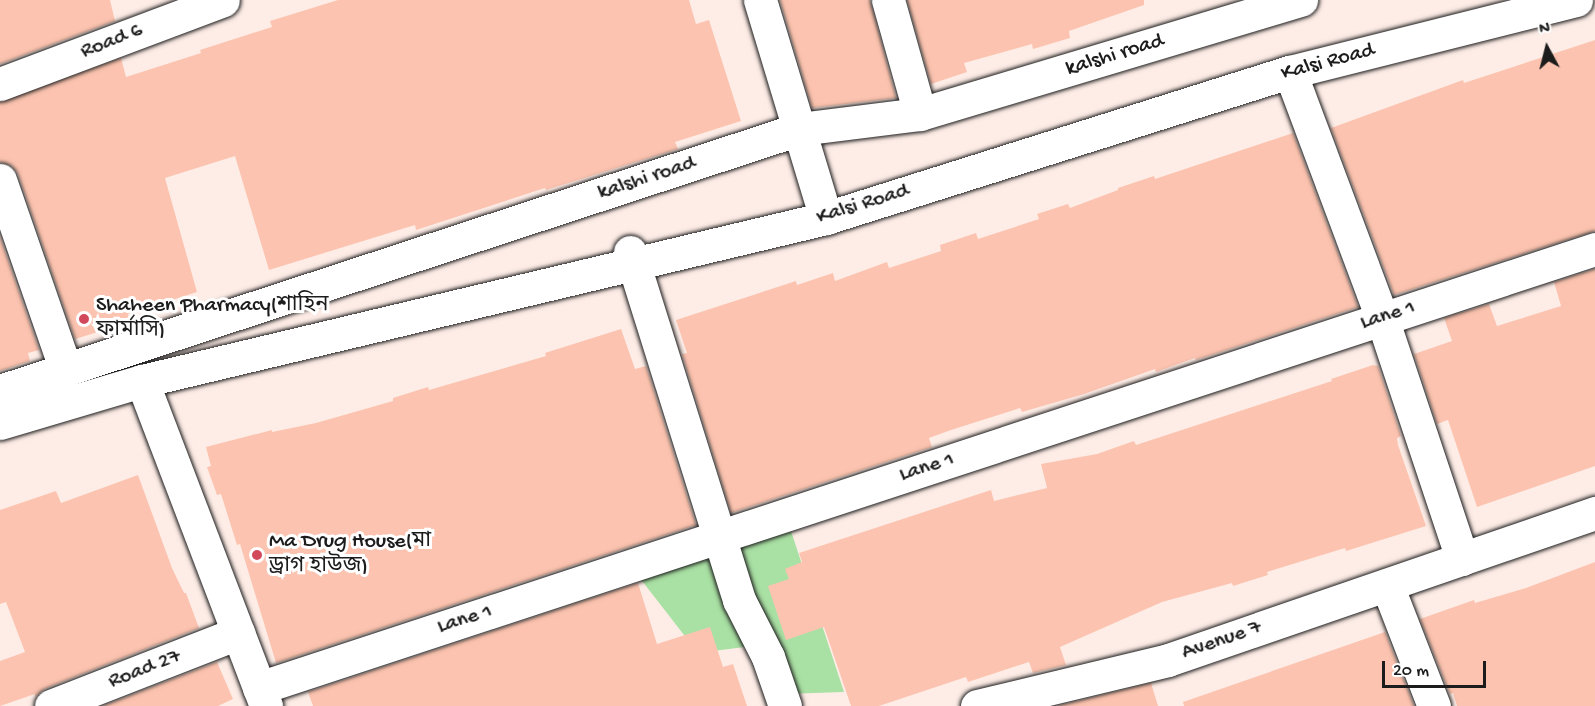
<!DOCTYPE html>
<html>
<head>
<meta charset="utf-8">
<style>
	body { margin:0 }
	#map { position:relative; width:1595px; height:706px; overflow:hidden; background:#feede7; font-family:"Gochi Hand","Noto Sans Bengali",sans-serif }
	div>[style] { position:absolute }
	.green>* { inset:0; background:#a9e0a3 }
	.building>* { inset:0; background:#fcc4b0 }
	.roads { filter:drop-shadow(0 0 2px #1c1c1c) drop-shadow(0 0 2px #1c1c1c) }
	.minor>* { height:33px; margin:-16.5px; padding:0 16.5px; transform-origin:16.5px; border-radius:16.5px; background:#fff }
	.major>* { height:33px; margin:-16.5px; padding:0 16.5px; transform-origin:16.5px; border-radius:16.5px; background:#fff }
	.dots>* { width:16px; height:16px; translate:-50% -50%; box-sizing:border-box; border:3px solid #fff; border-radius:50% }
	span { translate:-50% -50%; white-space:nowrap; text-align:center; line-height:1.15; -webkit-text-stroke:6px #fff; paint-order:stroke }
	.street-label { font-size:22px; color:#1c1c1c }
	.poi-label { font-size:22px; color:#1c1c1c }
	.left { translate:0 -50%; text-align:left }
	.north { position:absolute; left:1517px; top:18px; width:60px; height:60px; -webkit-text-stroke:4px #fff; paint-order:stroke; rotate:353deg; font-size:16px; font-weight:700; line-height:24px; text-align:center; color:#1c1c1c }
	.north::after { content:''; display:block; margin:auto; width:21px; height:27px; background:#1c1c1c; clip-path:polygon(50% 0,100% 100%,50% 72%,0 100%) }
	.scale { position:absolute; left:1382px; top:661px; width:104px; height:27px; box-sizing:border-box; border:3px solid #1c1c1c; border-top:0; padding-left:8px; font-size:18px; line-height:21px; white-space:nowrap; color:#1c1c1c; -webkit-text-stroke:4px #fff; paint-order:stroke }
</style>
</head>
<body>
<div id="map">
	<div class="green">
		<i style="clip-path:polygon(791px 531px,844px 692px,784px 694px,752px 646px,698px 653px,639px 577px)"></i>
	</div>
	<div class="building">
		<i style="clip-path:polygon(0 0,110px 0,115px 21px,0 64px)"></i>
		<i style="clip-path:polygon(338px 0,689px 0,696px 24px,709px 20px,741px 121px,675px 142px,678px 149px,620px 167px,546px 190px,545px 188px,416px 230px,415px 225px,269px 270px,235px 156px,165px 178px,197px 292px,128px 314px,131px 322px,75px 339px,18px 174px,12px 166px,0 162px,0 102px,121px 58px,126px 77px,201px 53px,200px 50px,272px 27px,270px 21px)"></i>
		<i style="clip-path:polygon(780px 0,870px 0,896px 98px,812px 108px)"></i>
		<i style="clip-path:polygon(907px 0,1144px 0,1144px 5px,1069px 31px,1070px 38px,1033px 49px,1032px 44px,964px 63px,967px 72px,931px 84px)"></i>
		<i style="clip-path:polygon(1595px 40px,1595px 231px,1394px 295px,1331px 128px,1463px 80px,1464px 83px)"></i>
		<i style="clip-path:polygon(1293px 133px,1358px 307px,1196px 360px,1195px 358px,1156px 372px,1155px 369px,1084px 394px,1022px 412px,1020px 408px,951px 430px,929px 438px,932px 447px,731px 513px,682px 354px,687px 353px,676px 320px,796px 281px,797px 285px,833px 273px,835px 281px,887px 262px,889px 268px,941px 251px,940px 245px,976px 233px,978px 239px,1039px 219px,1037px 214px,1068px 204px,1070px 208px,1118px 190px,1118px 188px,1154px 176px,1155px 179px)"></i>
		<i style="clip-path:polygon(0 237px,39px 350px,28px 353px,30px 361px,0 371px)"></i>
		<i style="clip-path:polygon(1595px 269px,1595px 466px,1477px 507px,1448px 420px,1437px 424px,1414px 354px,1452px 341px,1444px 318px,1489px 304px,1497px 326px,1561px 306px,1554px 282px)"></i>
		<i style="clip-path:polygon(621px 329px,635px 369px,646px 366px,696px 525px,276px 663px,240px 544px,237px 545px,221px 494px,217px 495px,207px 467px,211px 466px,206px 447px,272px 430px,272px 432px,316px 423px,393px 401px,393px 398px,428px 387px,429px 390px,546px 356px,545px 353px)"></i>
		<i style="clip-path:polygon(1373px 365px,1378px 366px,1401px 436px,1397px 438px,1398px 445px,1426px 526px,1346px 551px,1345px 548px,1267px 572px,1268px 575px,1233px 586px,1232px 583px,1162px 602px,1060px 647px,1066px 665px,1033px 673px,1029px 662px,968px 682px,966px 677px,879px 706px,851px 706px,824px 627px,786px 640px,768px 586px,789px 579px,785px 569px,802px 562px,799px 553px,991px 490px,994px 501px,1047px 488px,1041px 464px,1097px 454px,1134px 441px,1136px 445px,1332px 381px,1331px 379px)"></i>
		<i style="clip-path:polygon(138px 475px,172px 568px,184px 593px,186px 593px,199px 628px,44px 689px,35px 697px,35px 694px,0 706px,0 661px,25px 652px,6px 602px,0 604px,0 510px,56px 491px,61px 503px)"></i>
		<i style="clip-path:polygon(1595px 562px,1595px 706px,1457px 706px,1453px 693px,1450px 694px,1420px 619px,1474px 600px,1475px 603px,1526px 588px)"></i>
		<i style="clip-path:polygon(638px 583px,657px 644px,710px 627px,723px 667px,733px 664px,747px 706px,313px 706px,308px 692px)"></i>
		<i style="clip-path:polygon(1385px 632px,1414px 706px,1184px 706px,1183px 702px)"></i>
		<i style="clip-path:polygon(217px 662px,233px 699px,218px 706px,103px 706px)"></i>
		<i style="clip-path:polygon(1151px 683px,1158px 706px,1057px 706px)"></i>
	</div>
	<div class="roads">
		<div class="minor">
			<i style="left:760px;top:0;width:228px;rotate:73.2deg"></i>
			<i style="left:888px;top:0;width:118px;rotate:74.3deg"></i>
			<i style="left:1290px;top:72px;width:263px;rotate:69.5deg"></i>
			<i style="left:1382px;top:318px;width:254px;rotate:71.6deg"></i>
			<i style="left:0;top:84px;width:238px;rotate:-20.6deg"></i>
			<i style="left:0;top:180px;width:202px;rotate:70.9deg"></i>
			<i style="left:630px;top:252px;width:365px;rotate:72.6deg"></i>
			<i style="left:739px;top:600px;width:64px;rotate:63deg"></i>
			<i style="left:768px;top:657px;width:52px;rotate:70.9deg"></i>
			<i style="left:142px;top:381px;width:348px;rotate:69.1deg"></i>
			<i style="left:1387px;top:585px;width:130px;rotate:68.8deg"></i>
			<i style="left:259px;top:688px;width:1406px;rotate:-18.19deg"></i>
			<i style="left:51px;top:706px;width:201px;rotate:-21.3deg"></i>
			<i style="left:977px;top:706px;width:196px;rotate:-13.5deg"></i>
			<i style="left:1168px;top:660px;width:452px;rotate:-19deg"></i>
		</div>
		<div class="major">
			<i style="left:0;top:391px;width:841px;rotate:-18.15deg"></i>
			<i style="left:799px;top:129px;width:122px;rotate:-7.1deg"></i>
			<i style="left:920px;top:114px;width:398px;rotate:-16.7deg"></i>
			<i style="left:0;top:423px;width:148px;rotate:-16.5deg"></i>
			<i style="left:142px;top:381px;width:703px;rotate:-13.4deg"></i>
			<i style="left:826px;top:218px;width:486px;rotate:-17.5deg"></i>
			<i style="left:1290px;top:72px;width:295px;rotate:-14.1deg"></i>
		</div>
	</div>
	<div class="dots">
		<i style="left:84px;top:319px;background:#d1495b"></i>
		<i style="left:257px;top:555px;background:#d1495b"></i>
	</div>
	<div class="street-label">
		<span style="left:112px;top:42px;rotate:-21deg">Road 6</span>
		<span style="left:1115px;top:56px;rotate:-17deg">kalshi road</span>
		<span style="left:1328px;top:63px;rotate:-15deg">Kalsi Road</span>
		<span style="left:647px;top:179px;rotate:-18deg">kalshi road</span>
		<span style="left:863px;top:205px;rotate:-17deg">Kalsi Road</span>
		<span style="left:1388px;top:316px;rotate:-18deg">Lane 1</span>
		<span style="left:927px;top:468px;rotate:-18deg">Lane 1</span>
		<span style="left:465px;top:620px;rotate:-18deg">Lane 1</span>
		<span style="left:1222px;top:641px;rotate:-19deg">Avenue 7</span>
		<span style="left:145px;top:670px;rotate:-21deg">Road 27</span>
	</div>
	<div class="poi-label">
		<span class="left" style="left:96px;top:319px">Shaheen Pharmacy(শাহিন<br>ফার্মাসি)</span>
		<span class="left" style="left:269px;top:555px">Ma Drug House(মা<br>ড্রাগ হাউজ)</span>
	</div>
	<div class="north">N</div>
	<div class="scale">20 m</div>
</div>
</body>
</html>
